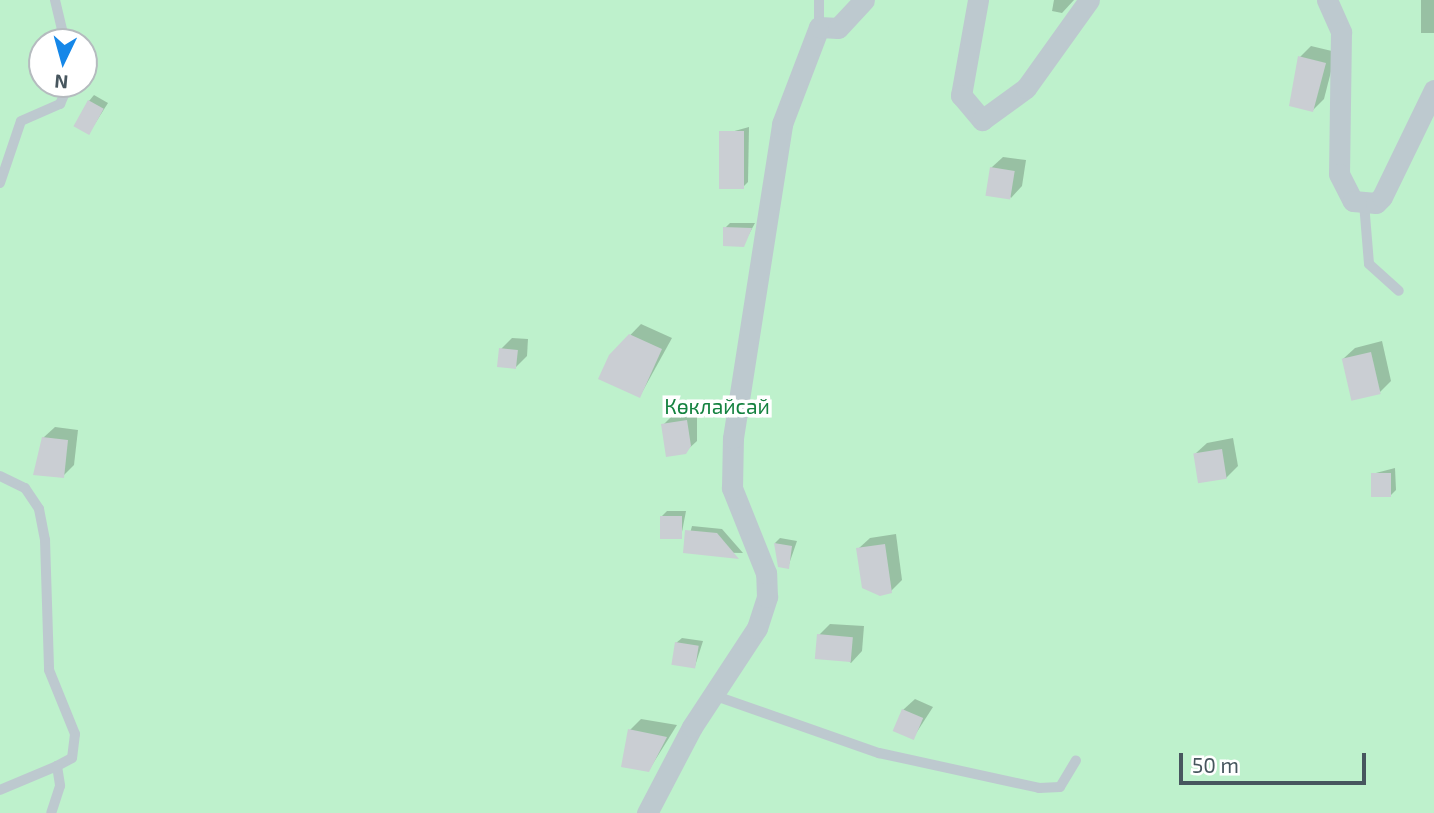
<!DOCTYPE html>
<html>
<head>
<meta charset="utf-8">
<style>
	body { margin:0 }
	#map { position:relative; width:1434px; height:813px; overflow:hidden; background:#f2f0f0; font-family:"Exo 2",sans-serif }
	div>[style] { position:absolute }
	.green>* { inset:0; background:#bef1cc }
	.shadow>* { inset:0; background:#0003; transform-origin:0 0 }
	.building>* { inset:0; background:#caced3; transform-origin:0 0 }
	.lane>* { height:10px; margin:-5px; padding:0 5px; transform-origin:5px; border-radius:5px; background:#bdc9cf }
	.street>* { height:21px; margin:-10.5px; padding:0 10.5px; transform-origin:10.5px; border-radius:10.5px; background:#bdc9cf }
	span { translate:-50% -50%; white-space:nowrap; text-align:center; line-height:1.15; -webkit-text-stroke:7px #fff; paint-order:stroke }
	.park-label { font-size:21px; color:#158240 }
	.north { position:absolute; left:28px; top:28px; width:70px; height:70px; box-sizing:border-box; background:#fff; border:2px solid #b5bbbf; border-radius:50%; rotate:185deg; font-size:19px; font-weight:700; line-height:28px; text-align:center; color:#47565e }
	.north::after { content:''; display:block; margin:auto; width:24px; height:32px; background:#1587e8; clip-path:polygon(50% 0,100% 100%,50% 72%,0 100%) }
	.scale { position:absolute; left:1179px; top:753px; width:187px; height:32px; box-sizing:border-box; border:4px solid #47565e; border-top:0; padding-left:9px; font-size:21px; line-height:24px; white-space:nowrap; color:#47565e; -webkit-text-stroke:5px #fff; paint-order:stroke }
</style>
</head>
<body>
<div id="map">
	<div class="green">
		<i style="clip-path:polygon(evenodd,0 0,1434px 0,1434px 813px,0 813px,0 0,42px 42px,84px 42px,84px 84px,42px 84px,42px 42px)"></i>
	</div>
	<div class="shadow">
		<i style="clip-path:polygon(1054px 0,1074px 0,1062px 13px,1052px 11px)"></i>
		<i style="left:1421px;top:0;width:13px;height:33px"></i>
		<i style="clip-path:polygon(1311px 46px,1336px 52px,1324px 99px,1313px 110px,1300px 57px)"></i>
		<i style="clip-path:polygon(94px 95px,108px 103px,89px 133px,89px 101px)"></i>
		<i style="clip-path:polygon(749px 127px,748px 182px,743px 187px,720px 135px)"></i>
		<i style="clip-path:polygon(1003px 157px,1026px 160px,1022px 186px,1011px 198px,991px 168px)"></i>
		<i style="clip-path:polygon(730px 223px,755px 223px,743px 245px,725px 228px)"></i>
		<i style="clip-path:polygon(641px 324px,672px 338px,640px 396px,610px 356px)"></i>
		<i style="clip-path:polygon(512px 338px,528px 339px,527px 356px,516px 367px,501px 349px)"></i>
		<i style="clip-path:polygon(1382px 341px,1391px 381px,1380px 392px,1343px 359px,1355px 348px)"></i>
		<i style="clip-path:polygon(697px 410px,697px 441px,685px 452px,663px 425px,674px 414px)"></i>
		<i style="clip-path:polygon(55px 427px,78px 430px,74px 465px,63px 476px,43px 438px)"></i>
		<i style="clip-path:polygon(1233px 438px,1238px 466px,1226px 478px,1195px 454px,1207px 443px)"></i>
		<i style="clip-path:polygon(1395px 468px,1396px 490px,1391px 495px,1372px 474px)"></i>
		<i style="clip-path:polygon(667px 511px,686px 511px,681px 537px,661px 517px)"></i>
		<i style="clip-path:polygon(692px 526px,722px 529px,743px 553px,685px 552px)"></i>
		<i style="clip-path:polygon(896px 534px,902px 580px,891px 591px,858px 549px,870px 538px)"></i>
		<i style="clip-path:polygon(780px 538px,797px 541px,788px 567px,775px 543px)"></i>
		<i style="clip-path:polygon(830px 624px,864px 626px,862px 651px,851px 663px,819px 635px)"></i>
		<i style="clip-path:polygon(682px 638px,703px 641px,695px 666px,676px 643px)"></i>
		<i style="clip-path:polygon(915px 699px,933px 707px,913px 738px,903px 710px)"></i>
		<i style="clip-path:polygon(641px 719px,677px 725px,649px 770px,630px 730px)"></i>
	</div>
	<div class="building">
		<i style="clip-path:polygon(1298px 56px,1326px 63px,1313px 112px,1289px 106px)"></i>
		<i style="left:88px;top:100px;width:18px;height:30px;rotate:29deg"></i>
		<i style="left:744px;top:131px;width:58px;height:25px;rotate:90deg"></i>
		<i style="left:990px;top:167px;width:25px;height:29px;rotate:9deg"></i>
		<i style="clip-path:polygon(723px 227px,752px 228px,744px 247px,723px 246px)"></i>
		<i style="clip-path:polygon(629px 334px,662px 349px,640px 398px,598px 379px,609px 355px)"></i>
		<i style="left:499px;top:348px;width:19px;height:19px;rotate:6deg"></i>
		<i style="left:1371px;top:352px;width:43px;height:30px;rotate:77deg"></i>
		<i style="clip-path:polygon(687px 420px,691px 446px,686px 454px,666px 457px,661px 424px)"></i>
		<i style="clip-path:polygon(42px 437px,68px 440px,64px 478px,33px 475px)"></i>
		<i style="left:1222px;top:449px;width:30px;height:29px;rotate:81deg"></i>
		<i style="left:1371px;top:473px;width:20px;height:24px"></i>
		<i style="left:660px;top:516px;width:22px;height:23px"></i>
		<i style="clip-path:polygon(685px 530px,717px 533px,739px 559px,683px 553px)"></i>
		<i style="clip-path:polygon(774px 543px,792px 546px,789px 569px,778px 567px)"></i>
		<i style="clip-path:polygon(885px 544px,892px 593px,880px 596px,862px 588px,856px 548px)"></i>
		<i style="left:817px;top:634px;width:36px;height:25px;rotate:5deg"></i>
		<i style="left:675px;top:642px;width:24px;height:23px;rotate:9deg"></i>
		<i style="left:902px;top:709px;width:23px;height:24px;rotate:23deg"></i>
		<i style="clip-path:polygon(628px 729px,667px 737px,649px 772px,621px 767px)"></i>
	</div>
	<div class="lane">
		<i style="left:55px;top:0;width:43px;rotate:76.6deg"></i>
		<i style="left:819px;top:27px;width:27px;rotate:-90deg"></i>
		<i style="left:0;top:183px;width:65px;rotate:-71.3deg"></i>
		<i style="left:21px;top:121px;width:43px;rotate:-23.6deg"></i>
		<i style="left:60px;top:104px;width:22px;rotate:-66deg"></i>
		<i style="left:1364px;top:203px;width:61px;rotate:85.3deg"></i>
		<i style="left:1369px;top:264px;width:40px;rotate:42deg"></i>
		<i style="left:0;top:476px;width:28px;rotate:26deg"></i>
		<i style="left:25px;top:488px;width:25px;rotate:56deg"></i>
		<i style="left:39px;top:509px;width:32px;rotate:79deg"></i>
		<i style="left:45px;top:540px;width:130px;rotate:88.2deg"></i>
		<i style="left:49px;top:670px;width:69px;rotate:67.9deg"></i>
		<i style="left:75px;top:734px;width:24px;rotate:97deg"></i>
		<i style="left:72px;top:758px;width:17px;rotate:152deg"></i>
		<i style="left:713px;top:695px;width:176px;rotate:19.3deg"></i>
		<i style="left:879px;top:753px;width:164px;rotate:12.3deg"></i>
		<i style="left:1039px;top:788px;width:21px;rotate:-3deg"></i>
		<i style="left:1060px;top:787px;width:31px;rotate:-59deg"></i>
		<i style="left:0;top:790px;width:62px;rotate:-22.8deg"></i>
		<i style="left:57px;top:766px;width:20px;rotate:81deg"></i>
		<i style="left:60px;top:786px;width:28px;rotate:108deg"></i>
	</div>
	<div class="street">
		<i style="left:978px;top:0;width:97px;rotate:100.1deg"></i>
		<i style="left:961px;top:95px;width:33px;rotate:50deg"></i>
		<i style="left:982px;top:120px;width:54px;rotate:-36deg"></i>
		<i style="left:1026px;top:88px;width:108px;rotate:-54.4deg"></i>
		<i style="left:1327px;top:0;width:35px;rotate:66deg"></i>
		<i style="left:1341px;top:32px;width:142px;rotate:90.8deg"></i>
		<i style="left:1339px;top:174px;width:30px;rotate:63deg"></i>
		<i style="left:1353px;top:201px;width:23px;rotate:5deg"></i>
		<i style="left:1376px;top:203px;width:8px;rotate:-45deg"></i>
		<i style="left:1382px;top:197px;width:119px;rotate:-64.1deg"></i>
		<i style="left:647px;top:813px;width:97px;rotate:-62.4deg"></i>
		<i style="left:692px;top:727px;width:118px;rotate:-56.7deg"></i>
		<i style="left:757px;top:628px;width:33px;rotate:-72deg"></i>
		<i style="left:767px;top:597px;width:24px;rotate:-92deg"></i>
		<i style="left:766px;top:573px;width:92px;rotate:-111.8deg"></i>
		<i style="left:732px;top:488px;width:50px;rotate:-88.9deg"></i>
		<i style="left:733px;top:438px;width:318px;rotate:-81.1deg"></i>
		<i style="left:782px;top:124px;width:104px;rotate:-69.1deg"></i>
		<i style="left:819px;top:27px;width:19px;rotate:3deg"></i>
		<i style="left:838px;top:28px;width:38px;rotate:-47deg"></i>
	</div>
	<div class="park-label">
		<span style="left:717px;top:406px">Көклайсай</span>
	</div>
	<div class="north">N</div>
	<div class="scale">50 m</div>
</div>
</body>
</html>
